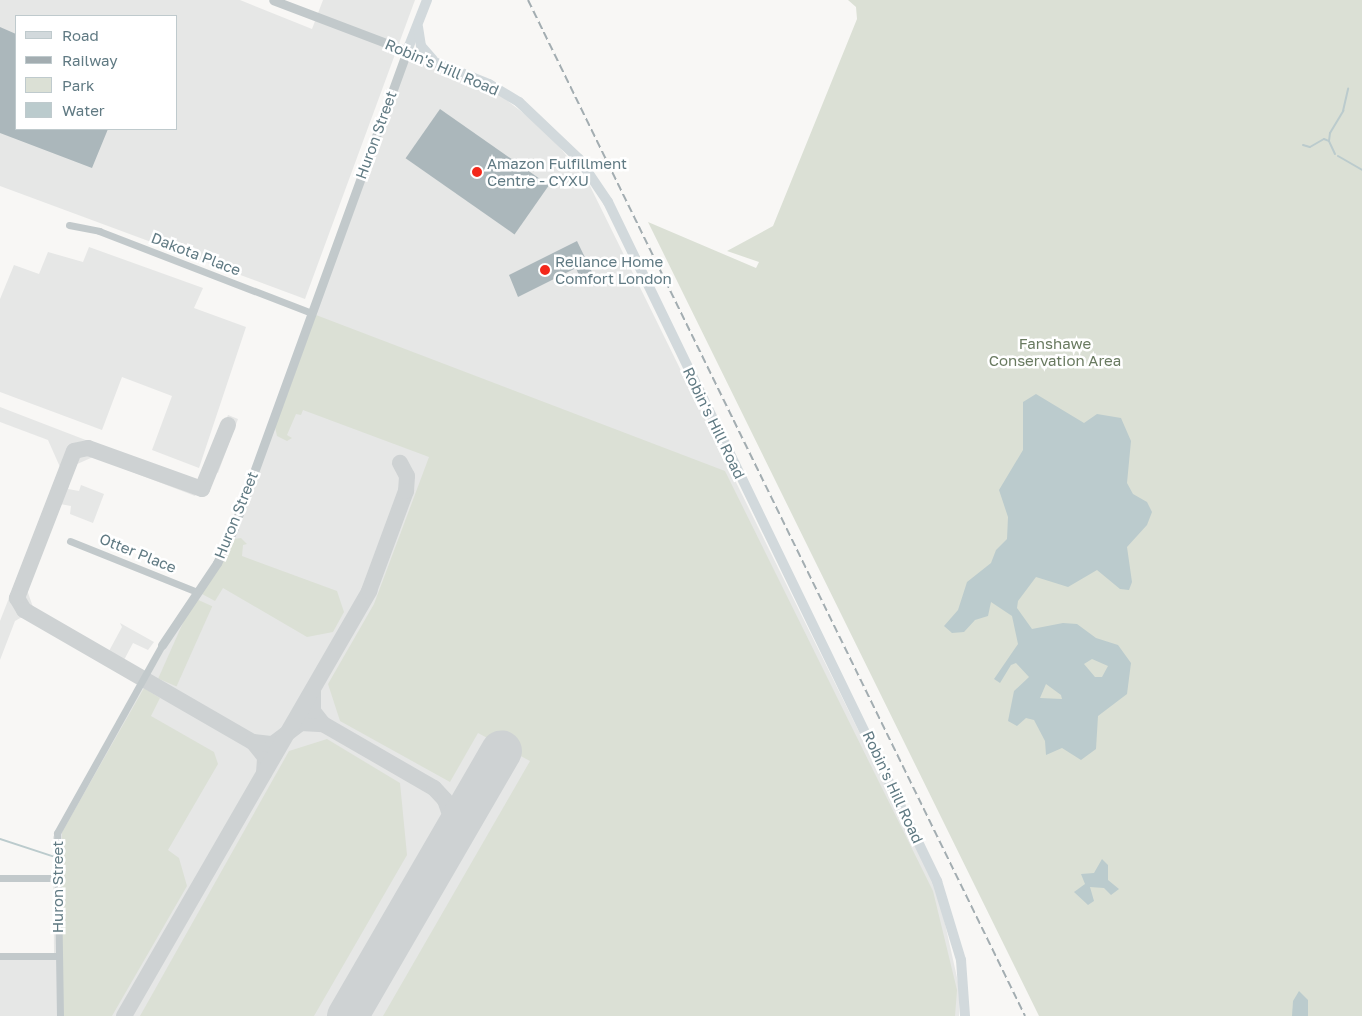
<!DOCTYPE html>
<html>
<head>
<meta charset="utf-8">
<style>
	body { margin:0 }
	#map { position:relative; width:1362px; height:1016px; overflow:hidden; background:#f8f7f5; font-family:"Golos Text",sans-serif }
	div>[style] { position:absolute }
	.built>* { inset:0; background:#e6e7e6 }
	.green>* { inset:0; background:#dbe0d5; transform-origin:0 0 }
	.water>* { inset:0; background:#bbcbcd }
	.stream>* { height:2px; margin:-1px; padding:0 1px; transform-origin:1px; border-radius:1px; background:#bbcbcd }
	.taxiway>* { height:16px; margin:-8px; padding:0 8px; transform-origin:8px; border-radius:8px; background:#ced2d3 }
	.runway>* { height:41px; margin:-20.5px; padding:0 20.5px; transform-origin:20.5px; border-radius:20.5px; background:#ced2d3 }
	.building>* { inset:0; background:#abb7bb; transform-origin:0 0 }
	.minor>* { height:7px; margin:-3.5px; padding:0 3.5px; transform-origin:3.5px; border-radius:3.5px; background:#c2c9cb }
	.tertiary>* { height:9px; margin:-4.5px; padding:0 4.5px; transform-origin:4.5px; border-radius:4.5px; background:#c2c9cb }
	.secondary>* { height:10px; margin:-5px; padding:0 5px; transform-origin:5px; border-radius:5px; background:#d2d9dc }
	.rail>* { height:2px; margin-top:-1px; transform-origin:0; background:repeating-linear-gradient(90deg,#a3adb1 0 8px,transparent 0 12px) }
	.dots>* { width:14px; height:14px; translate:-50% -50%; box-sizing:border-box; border:2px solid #fff; border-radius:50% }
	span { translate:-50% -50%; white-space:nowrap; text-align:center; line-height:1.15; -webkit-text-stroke:5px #fff; paint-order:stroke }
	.street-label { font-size:15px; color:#607a83 }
	.poi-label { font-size:15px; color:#607a83 }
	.left { translate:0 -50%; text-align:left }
	.park-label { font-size:15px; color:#697a60 }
	.legend { position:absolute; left:15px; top:15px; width:162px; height:115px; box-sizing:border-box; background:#fff; border:1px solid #bfcacd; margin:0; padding:6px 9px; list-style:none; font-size:15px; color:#607a83 }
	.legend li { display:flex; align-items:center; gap:10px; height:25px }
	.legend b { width:25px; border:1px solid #bfcacd }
</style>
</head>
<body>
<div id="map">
	<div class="built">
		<i style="clip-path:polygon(evenodd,0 0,240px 0,312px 29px,323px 0,415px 0,305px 299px,0 186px,0 0,16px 16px,176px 16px,176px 129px,16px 129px,16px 16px)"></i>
		<i style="clip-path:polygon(410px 55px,488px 86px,548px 132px,590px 186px,938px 892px,960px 991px,959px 1016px,0 1016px,0 954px,54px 953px,53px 837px,142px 686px,22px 617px,15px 621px,0 660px,0 621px,60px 467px,48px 440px,0 422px,0 407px,200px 484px,228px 415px,238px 419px,218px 473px,214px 471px,206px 493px,198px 490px,195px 496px,93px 457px,75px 465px,68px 489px,79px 491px,81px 485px,104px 494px,93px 523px,70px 514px,71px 506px,60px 504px,27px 590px,33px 607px,109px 651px,122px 627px,120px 623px,154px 642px,148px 650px,133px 643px,124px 660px,149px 674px,219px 554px)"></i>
		<i style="clip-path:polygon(89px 247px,203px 288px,194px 308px,246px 327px,199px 468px,152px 450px,172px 396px,122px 377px,102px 430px,0 392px,0 299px,14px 265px,39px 274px,48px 252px,83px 262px)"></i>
	</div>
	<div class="green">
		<i style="clip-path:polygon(848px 0,1362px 0,1362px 1016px,1039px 1016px,648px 222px,756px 268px,759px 262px,727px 251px,773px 226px,857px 19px,856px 7px)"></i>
		<i style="clip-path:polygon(316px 315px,725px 471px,933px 891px,957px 990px,955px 1016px,383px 1016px,530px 761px,478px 733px,450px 782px,340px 721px,328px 684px,374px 604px,429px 457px,303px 410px,301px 415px,296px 414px,287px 435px,292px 438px,287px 441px,277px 436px,275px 427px)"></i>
		<i style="clip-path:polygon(241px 538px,247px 544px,243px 545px,242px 556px,337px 591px,344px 612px,333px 632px,307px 637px,223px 588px,215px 601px,202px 594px,201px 588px,233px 539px)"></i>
		<i style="left:194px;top:598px;width:20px;height:88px;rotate:24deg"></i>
		<i style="clip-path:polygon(144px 688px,160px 698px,151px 716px,214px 752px,218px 764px,168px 850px,179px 858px,187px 886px,112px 1016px,62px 1016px,62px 832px)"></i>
		<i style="clip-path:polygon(327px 739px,400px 783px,407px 855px,314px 1016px,140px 1016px,289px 751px)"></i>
	</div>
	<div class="water">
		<i style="clip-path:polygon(evenodd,1036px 394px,1084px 423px,1097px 414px,1121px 418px,1131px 441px,1127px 483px,1133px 494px,1147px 502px,1152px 512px,1147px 525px,1127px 547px,1132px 582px,1129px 590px,1120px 589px,1097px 570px,1068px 587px,1036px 577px,1018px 601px,1017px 608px,1032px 629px,1063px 623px,1077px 624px,1096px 638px,1118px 645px,1131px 663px,1127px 694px,1098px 716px,1096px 749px,1081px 760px,1062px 748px,1046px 755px,1045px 741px,1034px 720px,1026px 718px,1017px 726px,1008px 721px,1014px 691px,1029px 677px,1016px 663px,1011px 665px,1000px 683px,994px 679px,1018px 644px,1012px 616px,991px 602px,988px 616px,975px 620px,964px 632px,952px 633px,944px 626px,958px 610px,967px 582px,991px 563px,996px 550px,1007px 539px,1008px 517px,999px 490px,1023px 450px,1023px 402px,1036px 394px,1092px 659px,1108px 666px,1102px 677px,1095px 677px,1084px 664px,1092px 659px,1036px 394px,1046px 684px,1061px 695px,1062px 699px,1040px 698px,1046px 684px)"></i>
		<i style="clip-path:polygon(1102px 859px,1108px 865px,1108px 880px,1119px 889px,1111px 895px,1104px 888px,1090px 887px,1094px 901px,1088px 905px,1074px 892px,1085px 884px,1081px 874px,1094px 873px)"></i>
		<i style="clip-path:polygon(1299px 991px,1308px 1000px,1308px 1016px,1292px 1016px,1293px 1001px)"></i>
	</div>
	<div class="stream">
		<i style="left:1303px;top:145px;width:7px;rotate:16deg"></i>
		<i style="left:1310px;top:147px;width:16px;rotate:-30deg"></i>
		<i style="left:1324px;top:139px;width:5px;rotate:22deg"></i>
		<i style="left:1335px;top:154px;width:14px;rotate:-115deg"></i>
		<i style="left:1329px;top:141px;width:8px;rotate:-83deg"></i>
		<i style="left:1330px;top:133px;width:26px;rotate:-59deg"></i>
		<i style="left:1343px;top:111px;width:23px;rotate:-77deg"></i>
		<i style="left:1338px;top:156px;width:28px;rotate:30deg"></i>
		<i style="left:0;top:839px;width:55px;rotate:18.1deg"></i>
	</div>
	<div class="taxiway">
		<i style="left:228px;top:425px;width:69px;rotate:112.1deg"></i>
		<i style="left:202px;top:489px;width:121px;rotate:-160.2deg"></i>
		<i style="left:88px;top:448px;width:14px;rotate:168deg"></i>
		<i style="left:74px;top:451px;width:158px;rotate:111.2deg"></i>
		<i style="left:17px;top:598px;width:14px;rotate:60deg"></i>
		<i style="left:24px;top:610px;width:264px;rotate:30deg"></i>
		<i style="left:323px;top:724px;width:128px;rotate:30deg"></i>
		<i style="left:434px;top:788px;width:16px;rotate:47deg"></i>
		<i style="left:445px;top:800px;width:18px;rotate:71deg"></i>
		<i style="left:451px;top:817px;width:15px;rotate:94deg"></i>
		<i style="left:450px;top:832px;width:67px;rotate:118.5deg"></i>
		<i style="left:264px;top:773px;width:16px;rotate:-86deg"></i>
		<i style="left:265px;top:757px;width:19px;rotate:-129deg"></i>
		<i style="left:253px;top:742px;width:20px;rotate:6deg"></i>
		<i style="left:273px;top:744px;width:35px;rotate:-37deg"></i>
		<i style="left:301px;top:723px;width:22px;rotate:3deg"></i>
		<i style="left:323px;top:724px;width:16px;rotate:-128deg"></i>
		<i style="left:313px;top:711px;width:21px;rotate:-90deg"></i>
		<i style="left:124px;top:1016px;width:491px;rotate:-60deg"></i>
		<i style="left:369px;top:591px;width:107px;rotate:-69.7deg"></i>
		<i style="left:406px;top:491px;width:15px;rotate:-86deg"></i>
		<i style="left:407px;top:476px;width:15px;rotate:-118deg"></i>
	</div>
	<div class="runway">
		<i style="left:347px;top:1016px;width:307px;rotate:-59.9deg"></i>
	</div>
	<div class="building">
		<i style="clip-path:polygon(0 27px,16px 34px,16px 129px,108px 129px,92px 168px,0 133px)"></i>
		<i style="left:440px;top:109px;width:133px;height:60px;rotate:35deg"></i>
		<i style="clip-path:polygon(577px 241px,592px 272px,580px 278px,576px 268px,518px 297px,509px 275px)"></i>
	</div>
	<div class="minor">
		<i style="left:69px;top:225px;width:31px;rotate:11deg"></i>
		<i style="left:99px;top:231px;width:228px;rotate:21.1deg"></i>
		<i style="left:70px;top:541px;width:135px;rotate:21.8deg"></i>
		<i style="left:0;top:878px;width:57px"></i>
		<i style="left:0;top:956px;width:58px"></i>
		<i style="left:60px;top:1016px;width:183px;rotate:-90.9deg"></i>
		<i style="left:57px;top:833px;width:215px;rotate:-60.8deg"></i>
	</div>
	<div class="tertiary">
		<i style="left:162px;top:645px;width:99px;rotate:-56.1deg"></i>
		<i style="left:217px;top:563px;width:37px;rotate:-64deg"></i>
		<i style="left:233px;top:530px;width:510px;rotate:-70.04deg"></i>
		<i style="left:407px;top:51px;width:143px;rotate:-159.2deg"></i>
	</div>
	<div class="secondary">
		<i style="left:427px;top:0;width:55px;rotate:111.4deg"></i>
		<i style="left:407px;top:51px;width:88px;rotate:21.9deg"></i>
		<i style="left:489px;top:84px;width:35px;rotate:31deg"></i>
		<i style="left:519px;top:102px;width:83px;rotate:43.5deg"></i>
		<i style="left:579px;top:159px;width:52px;rotate:56deg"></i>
		<i style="left:608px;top:202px;width:755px;rotate:64.15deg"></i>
		<i style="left:937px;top:881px;width:83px;rotate:73.1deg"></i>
		<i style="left:961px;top:960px;width:56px;rotate:85.9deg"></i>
		<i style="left:418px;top:27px;width:19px;rotate:81deg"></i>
		<i style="left:421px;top:46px;width:18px;rotate:49deg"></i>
	</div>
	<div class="rail">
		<i style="left:528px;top:0;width:1131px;rotate:63.93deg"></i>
	</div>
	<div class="dots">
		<i style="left:477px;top:172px;background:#f3271a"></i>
		<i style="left:545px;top:270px;background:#f3271a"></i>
	</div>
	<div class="street-label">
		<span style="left:442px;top:67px;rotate:23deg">Robin's Hill Road</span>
		<span style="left:376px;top:135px;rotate:-70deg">Huron Street</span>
		<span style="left:196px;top:254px;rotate:21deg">Dakota Place</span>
		<span style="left:714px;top:423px;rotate:64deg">Robin's Hill Road</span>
		<span style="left:236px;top:515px;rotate:-68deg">Huron Street</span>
		<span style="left:138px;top:553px;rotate:22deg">Otter Place</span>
		<span style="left:893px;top:787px;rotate:65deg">Robin's Hill Road</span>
		<span style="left:58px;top:887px;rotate:-90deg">Huron Street</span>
	</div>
	<div class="poi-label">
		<span class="left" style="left:487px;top:172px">Amazon Fulfillment<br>Centre - CYXU</span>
		<span class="left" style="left:555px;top:270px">Reliance Home<br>Comfort London</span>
	</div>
	<div class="park-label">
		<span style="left:1055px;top:352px">Fanshawe<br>Conservation Area</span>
	</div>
	<ul class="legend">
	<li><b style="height:6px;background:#d2d9dc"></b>Road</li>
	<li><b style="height:6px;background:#a3adb1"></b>Railway</li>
	<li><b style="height:14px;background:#dbe0d5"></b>Park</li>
	<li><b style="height:14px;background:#bbcbcd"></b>Water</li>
	</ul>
</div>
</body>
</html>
